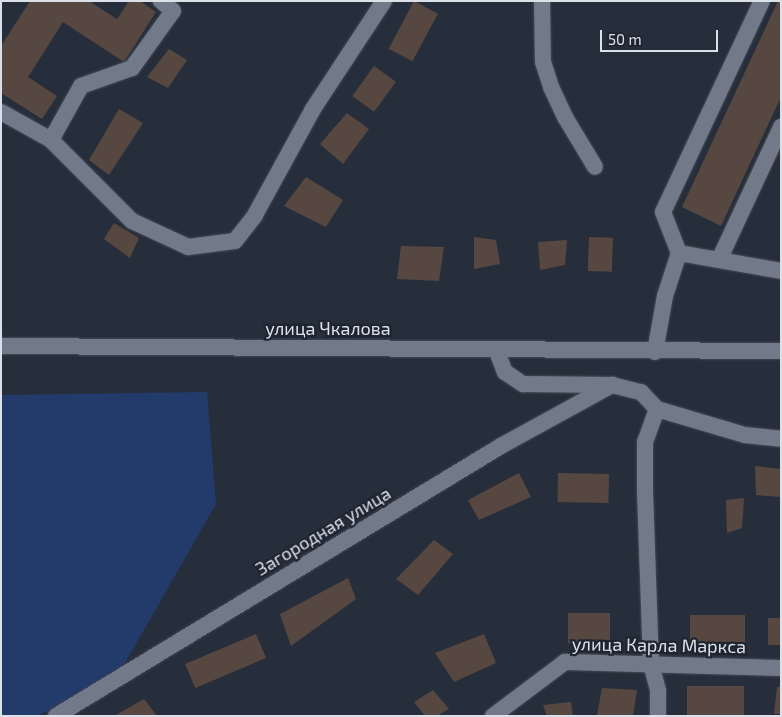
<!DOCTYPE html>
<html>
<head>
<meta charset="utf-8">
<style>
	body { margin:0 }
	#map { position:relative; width:782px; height:717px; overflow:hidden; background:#272e3b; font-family:"Exo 2",sans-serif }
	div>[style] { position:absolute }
	.green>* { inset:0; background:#223b6b }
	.building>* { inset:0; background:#574741; transform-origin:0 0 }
	.roads { filter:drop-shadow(0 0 1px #454b56) drop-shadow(0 0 1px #454b56) }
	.minor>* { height:16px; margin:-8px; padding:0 8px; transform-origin:8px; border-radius:8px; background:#727a89 }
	span { translate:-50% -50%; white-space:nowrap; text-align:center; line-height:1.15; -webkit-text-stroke:4.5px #1e2431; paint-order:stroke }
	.street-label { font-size:18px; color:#dce1e9 }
	.frame { position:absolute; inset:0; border:2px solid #dce1e9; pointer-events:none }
	.scale { position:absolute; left:600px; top:30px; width:118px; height:22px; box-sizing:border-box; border:2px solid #dce1e9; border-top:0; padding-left:6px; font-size:15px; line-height:18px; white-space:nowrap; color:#dce1e9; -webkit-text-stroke:4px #1e2431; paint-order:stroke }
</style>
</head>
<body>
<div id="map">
	<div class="green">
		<i style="clip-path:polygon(207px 392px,216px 504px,121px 670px,38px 716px,1px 716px,1px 395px)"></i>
	</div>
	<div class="building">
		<i style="clip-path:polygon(30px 1px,89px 1px,117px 19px,129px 1px,140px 1px,156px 12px,124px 62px,63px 22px,28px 77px,57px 96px,42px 119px,1px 93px,1px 46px)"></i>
		<i style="left:414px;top:1px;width:27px;height:54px;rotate:28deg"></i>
		<i style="clip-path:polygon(778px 1px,781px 2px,781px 97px,721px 226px,682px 207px)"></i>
		<i style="clip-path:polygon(169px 49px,187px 60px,168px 88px,147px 77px)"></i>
		<i style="left:374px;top:66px;width:27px;height:37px;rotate:36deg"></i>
		<i style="clip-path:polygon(119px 109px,143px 123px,109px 175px,89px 160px)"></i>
		<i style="clip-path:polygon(347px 113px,369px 129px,343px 164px,320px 144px)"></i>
		<i style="clip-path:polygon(306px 177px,343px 200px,326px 227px,284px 206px)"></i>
		<i style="clip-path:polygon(114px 223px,139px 238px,130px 258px,104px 239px)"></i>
		<i style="clip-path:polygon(474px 237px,496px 240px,500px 264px,474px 269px)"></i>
		<i style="left:589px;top:237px;width:24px;height:34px;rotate:2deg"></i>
		<i style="clip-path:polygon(567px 240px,565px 265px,540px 270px,538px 242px)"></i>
		<i style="clip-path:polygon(401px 246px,444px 247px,439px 281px,397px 279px)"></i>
		<i style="clip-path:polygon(755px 466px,781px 469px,781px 497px,756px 495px)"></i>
		<i style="clip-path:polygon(519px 473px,531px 497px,479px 520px,468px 500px)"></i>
		<i style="left:558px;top:473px;width:51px;height:29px;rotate:1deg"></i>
		<i style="clip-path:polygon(744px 498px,742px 528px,727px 533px,726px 500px)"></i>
		<i style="clip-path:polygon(434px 540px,453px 554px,418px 595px,396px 579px)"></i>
		<i style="clip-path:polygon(348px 578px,356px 599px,291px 646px,280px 614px)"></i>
		<i style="left:568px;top:613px;width:42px;height:30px"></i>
		<i style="left:690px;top:615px;width:55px;height:29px"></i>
		<i style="left:768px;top:618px;width:13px;height:27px"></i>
		<i style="left:256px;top:634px;width:26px;height:77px;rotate:67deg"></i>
		<i style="clip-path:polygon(484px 634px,496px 663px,454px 682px,435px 653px)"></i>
		<i style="left:687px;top:686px;width:57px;height:30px"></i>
		<i style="clip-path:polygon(777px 687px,781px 687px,781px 714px,774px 714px)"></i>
		<i style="clip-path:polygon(602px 688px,637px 690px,633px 716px,597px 715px)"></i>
		<i style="clip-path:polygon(433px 690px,449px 709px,437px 716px,425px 716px,414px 702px)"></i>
		<i style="clip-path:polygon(144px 699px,157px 716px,114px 716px)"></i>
		<i style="clip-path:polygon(571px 702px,573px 716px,547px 716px,543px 705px)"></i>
	</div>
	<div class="roads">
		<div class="minor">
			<i style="left:542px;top:1px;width:61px;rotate:89.1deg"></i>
			<i style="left:543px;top:62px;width:26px;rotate:72deg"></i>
			<i style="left:551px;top:87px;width:33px;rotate:65deg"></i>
			<i style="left:565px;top:117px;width:58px;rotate:59deg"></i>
			<i style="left:1px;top:112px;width:57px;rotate:29.2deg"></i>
			<i style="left:51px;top:140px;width:115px;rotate:45deg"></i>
			<i style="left:132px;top:221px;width:62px;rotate:24.9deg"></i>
			<i style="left:188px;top:247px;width:47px;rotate:-7.3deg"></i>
			<i style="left:235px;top:241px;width:33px;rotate:-52deg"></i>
			<i style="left:255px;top:215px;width:121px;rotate:-61.3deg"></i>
			<i style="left:313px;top:109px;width:129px;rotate:-56.7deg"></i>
			<i style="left:51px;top:140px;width:62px;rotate:-60.9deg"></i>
			<i style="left:81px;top:86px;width:54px;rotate:-19.4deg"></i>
			<i style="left:132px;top:68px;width:70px;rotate:-54.3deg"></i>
			<i style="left:173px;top:11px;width:16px;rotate:-140deg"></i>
			<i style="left:679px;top:253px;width:44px;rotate:-111.3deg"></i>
			<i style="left:663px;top:212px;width:233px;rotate:-64.9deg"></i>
			<i style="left:719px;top:260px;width:147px;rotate:-65deg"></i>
			<i style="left:1px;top:346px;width:780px;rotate:0.37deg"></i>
			<i style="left:496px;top:349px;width:25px;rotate:69deg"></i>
			<i style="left:505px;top:372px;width:22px;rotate:34deg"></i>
			<i style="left:523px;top:384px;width:89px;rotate:0.6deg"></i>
			<i style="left:612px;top:385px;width:30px;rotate:14deg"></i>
			<i style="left:641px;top:392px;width:23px;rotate:47deg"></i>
			<i style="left:657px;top:409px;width:35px;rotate:110deg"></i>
			<i style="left:645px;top:442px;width:50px;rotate:90deg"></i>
			<i style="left:645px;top:492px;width:172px;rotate:88deg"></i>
			<i style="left:651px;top:664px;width:28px;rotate:75deg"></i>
			<i style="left:658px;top:691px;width:25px;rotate:90deg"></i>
			<i style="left:655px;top:352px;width:57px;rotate:-79.9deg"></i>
			<i style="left:665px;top:296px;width:45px;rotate:-72deg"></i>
			<i style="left:679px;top:253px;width:104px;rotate:10deg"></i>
			<i style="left:657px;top:409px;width:92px;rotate:16.5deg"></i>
			<i style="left:745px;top:435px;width:36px;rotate:6deg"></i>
			<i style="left:56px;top:716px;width:521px;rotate:-31.25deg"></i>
			<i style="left:501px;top:446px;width:127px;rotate:-28.8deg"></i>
			<i style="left:493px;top:716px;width:90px;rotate:-36.9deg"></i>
			<i style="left:565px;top:662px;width:216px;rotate:1.6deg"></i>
		</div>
	</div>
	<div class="street-label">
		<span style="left:328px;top:328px">улица Чкалова</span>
		<span style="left:323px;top:531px;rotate:-31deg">Загородная улица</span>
		<span style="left:659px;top:645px;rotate:1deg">улица Карла Маркса</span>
	</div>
	<div class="frame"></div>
	<div class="scale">50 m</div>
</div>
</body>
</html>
